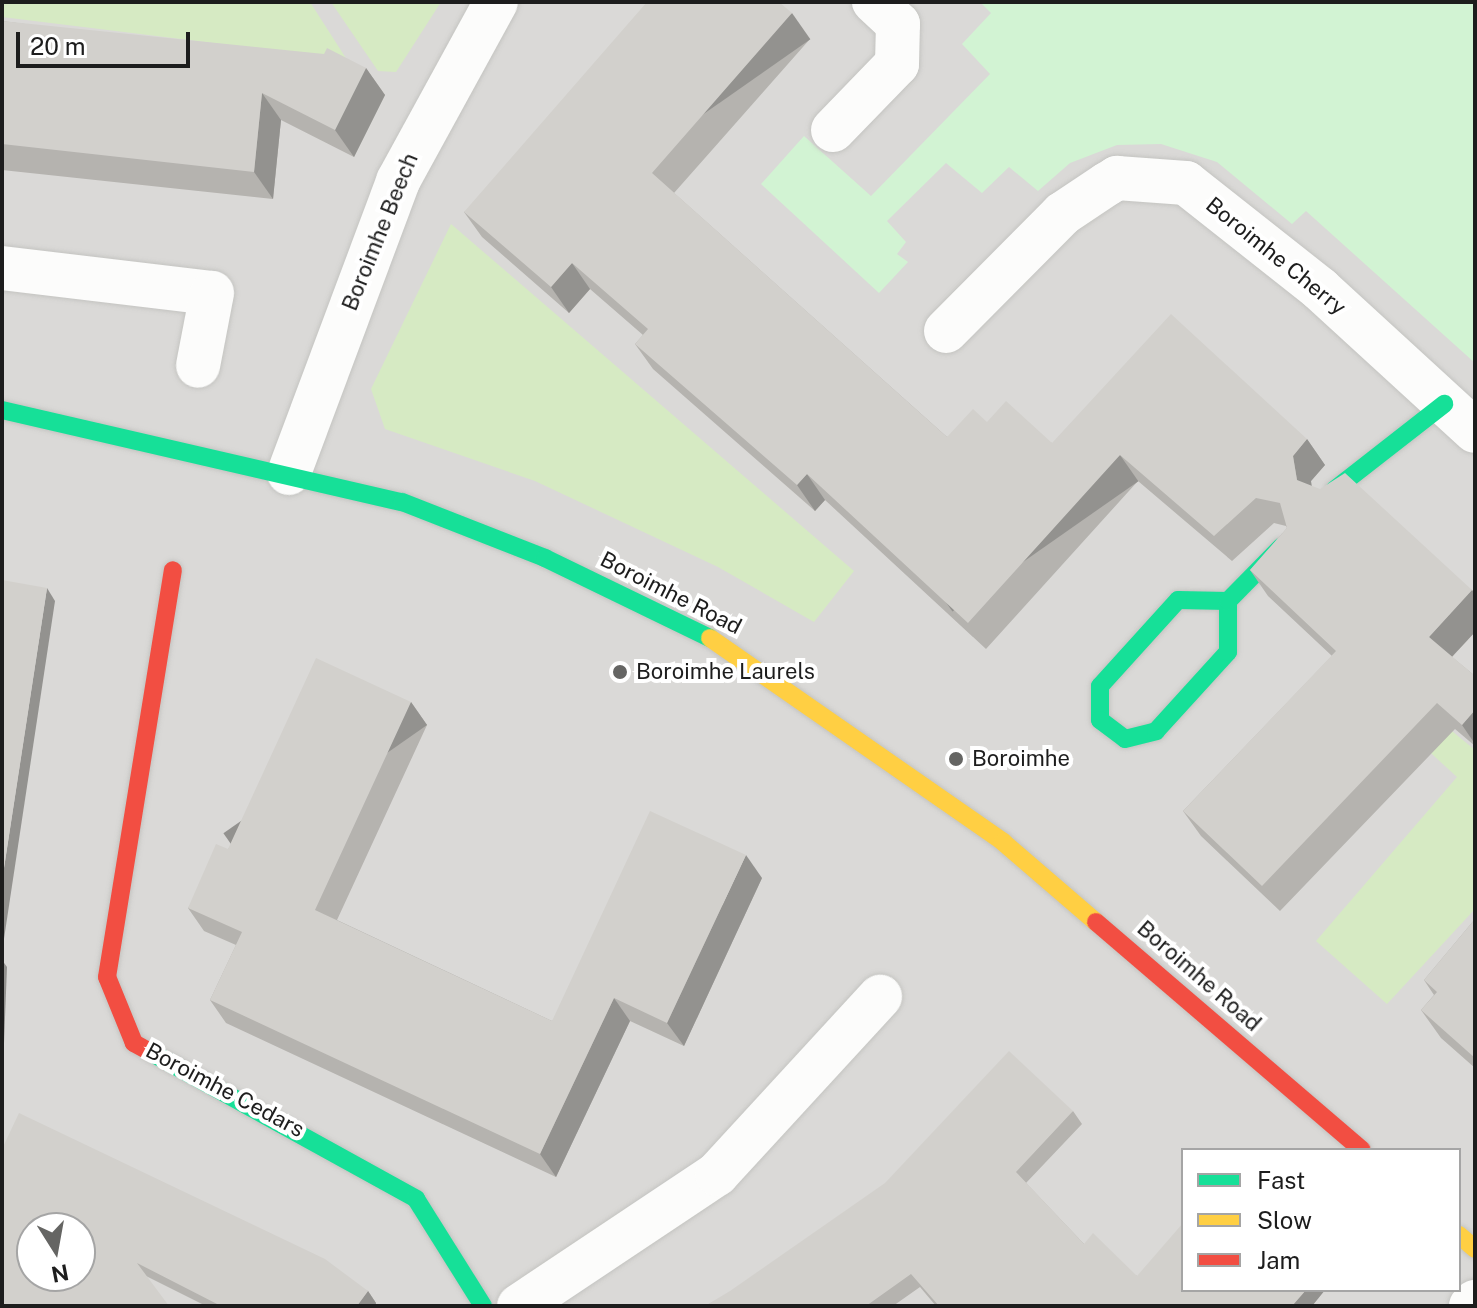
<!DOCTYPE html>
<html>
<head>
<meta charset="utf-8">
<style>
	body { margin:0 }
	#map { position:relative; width:1477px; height:1308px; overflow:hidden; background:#ebeae5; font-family:"Public Sans",sans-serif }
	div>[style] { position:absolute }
	.residential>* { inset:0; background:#dad9d7 }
	.grass>* { inset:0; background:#d6eac3 }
	.park>* { inset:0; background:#d2f3d3 }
	.roads { filter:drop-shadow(0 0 2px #c4c4c1) drop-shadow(0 0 2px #c4c4c1) }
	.street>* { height:44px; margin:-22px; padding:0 22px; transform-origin:22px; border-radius:22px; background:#fcfcfb }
	.fast>* { height:18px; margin:-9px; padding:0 9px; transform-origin:9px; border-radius:9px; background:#16e098 }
	.slow>* { height:18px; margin:-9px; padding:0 9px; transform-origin:9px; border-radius:9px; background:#ffcf43 }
	.jam>* { height:18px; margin:-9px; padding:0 9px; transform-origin:9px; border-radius:9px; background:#f24e42 }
	.wall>* { inset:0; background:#b5b3af }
	.shaded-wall>* { inset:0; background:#93928f; transform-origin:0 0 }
	.building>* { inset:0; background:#d2d0cc }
	.dots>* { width:22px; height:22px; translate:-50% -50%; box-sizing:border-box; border:4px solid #fff; border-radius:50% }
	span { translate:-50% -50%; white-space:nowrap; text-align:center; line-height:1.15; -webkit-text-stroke:8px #fff; paint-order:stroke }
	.street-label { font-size:22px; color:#1d1d1d }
	.poi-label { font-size:22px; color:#1d1d1d }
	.left { translate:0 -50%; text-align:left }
	.frame { position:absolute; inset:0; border:4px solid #1d1d1d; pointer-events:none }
	.legend { position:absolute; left:1181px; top:1148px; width:280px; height:144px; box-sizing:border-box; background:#fff; border:2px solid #a5a5a5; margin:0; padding:10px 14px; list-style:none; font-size:24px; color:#1d1d1d }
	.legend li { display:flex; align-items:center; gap:16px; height:40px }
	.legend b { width:40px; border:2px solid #a5a5a5 }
	.north { position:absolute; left:16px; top:1212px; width:80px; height:80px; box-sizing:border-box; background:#fff; border:2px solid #a5a5a5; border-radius:50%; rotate:169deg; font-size:22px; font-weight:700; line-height:32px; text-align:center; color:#1d1d1d }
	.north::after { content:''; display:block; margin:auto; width:28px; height:36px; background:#656563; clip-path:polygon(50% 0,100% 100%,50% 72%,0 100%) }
	.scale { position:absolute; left:16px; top:32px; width:174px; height:36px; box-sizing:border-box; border:4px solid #1d1d1d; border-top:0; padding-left:10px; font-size:24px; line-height:28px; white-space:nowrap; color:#1d1d1d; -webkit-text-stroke:6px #fff; paint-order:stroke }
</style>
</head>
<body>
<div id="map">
	<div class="residential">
		<i style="clip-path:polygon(evenodd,2px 2px,1475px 2px,1475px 1306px,2px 1306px,2px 2px,1183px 1150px,1459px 1150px,1459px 1290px,1183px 1290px,1183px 1150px,2px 2px,32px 1228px,80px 1228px,80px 1276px,32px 1276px,32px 1228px)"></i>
	</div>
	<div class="grass">
		<i style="clip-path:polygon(2px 2px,310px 2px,358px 77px,287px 52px,2px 17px)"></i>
		<i style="clip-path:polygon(331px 2px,441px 2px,396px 72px,378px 71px)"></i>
		<i style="clip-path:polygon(451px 224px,854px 571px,814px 622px,718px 567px,535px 481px,385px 429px,371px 389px)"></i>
		<i style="clip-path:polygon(1430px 713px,1475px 750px,1475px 909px,1387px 1004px,1316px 941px,1457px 777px,1410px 734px)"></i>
	</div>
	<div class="park">
		<i style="clip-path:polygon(980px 2px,1475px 2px,1475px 363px,1306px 211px,1292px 224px,1217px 162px,1161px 144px,1117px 145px,1070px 163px,1038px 191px,1009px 167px,982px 193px,946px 163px,887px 221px,906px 242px,897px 254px,908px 262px,879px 293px,761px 184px,804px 136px,871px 196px,990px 74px,962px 44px,991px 13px)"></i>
	</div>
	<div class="roads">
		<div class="street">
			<i style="left:833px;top:130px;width:92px;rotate:-45.9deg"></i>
			<i style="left:897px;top:64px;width:40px;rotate:-88.6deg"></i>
			<i style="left:898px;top:24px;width:33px;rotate:-137deg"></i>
			<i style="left:2px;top:268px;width:211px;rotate:6.8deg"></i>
			<i style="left:212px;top:293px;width:74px;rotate:100.9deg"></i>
			<i style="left:946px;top:331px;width:165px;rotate:-45.2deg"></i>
			<i style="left:1062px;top:214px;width:54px;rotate:-33.7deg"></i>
			<i style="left:1107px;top:184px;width:12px;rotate:-31deg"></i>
			<i style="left:1117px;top:178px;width:69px;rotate:4.1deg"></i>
			<i style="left:1186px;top:183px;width:171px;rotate:38.3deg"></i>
			<i style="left:1320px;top:289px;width:210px;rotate:42.5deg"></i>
			<i style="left:289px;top:473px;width:312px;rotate:-69.5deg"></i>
			<i style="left:398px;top:181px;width:204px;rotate:-61.3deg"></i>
			<i style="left:519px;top:1306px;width:238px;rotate:-33.7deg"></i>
			<i style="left:717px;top:1174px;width:241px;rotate:-47.4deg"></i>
			<i style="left:1471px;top:1306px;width:6px;rotate:-45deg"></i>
		</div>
		<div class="fast">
			<i style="left:2px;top:410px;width:410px;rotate:13deg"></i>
			<i style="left:402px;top:502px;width:154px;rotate:21.4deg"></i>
			<i style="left:545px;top:558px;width:183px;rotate:25.9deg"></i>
			<i style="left:1334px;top:490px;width:140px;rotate:-38deg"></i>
			<i style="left:1228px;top:601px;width:50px;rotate:-178.9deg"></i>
			<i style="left:1178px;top:600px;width:116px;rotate:132.2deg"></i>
			<i style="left:1100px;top:686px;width:34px;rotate:90deg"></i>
			<i style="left:1100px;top:720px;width:31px;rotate:37deg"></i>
			<i style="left:1125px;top:739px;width:32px;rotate:-14deg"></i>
			<i style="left:1156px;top:731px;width:107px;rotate:-47.7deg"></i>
			<i style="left:1228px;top:652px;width:51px;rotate:-90deg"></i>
			<i style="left:1228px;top:601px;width:76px;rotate:-45.5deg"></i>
			<i style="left:152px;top:1053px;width:302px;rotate:28.9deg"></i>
			<i style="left:416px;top:1199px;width:126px;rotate:57.9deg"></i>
		</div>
		<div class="slow">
			<i style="left:710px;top:638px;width:357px;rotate:34.8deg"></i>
			<i style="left:1003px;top:842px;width:123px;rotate:40.7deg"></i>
			<i style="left:1459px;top:1235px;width:21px;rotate:41deg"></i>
		</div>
		<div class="jam">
			<i style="left:1096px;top:922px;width:350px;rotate:40.6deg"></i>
			<i style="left:152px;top:1053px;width:21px;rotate:-151deg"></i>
			<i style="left:134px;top:1043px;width:71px;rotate:-112.2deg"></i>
			<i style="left:107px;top:977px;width:412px;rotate:-80.8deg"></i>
		</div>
	</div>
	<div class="wall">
		<i style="clip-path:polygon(2px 21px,366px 68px,385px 95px,354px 157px,281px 120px,273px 199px,2px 170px)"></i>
		<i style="clip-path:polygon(810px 39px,674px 193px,947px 437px,987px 422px,1052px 443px,1307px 439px,1325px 465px,1311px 481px,1311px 486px,1472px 590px,1475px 594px,1475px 632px,1452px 657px,1475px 676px,1475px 746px,1455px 729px,1280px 911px,1201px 836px,1183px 811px,1332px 656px,1268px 596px,1250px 570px,1287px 528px,1286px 526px,1274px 523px,1232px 561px,1138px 481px,986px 649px,825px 500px,815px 511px,653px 369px,635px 344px,643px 335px,590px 289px,569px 313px,482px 237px,464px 212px)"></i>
		<i style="clip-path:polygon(411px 702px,427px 725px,337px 920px,552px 1021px,762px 878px,684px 1046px,630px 1021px,556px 1177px,226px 1023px,210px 1000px,236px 945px,204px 931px,188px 908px,228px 849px)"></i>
		<i style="clip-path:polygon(1475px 919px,1475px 1068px,1441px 1038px,1421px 1010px,1434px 995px,1424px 980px)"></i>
		<i style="clip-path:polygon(1073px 1111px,1082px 1124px,1026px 1183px,1084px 1244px,1137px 1276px,1325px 1290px,1312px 1306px,936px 1306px,920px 1287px,893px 1306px,705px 1306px)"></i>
		<i style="clip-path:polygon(2px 1149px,368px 1291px,376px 1303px,375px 1306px,206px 1306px,146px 1276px)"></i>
	</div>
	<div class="shaded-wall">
		<i style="left:792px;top:13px;width:32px;height:213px;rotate:55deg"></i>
		<i style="clip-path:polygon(366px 68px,385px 95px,354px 157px,335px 130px)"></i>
		<i style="clip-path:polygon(262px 93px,281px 120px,273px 199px,254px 172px)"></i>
		<i style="clip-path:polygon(572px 263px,590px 289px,569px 313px,551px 287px)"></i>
		<i style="clip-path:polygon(1307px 439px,1325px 465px,1311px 481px,1315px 506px,1297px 480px,1293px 456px)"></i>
		<i style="left:1120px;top:455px;width:32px;height:227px;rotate:55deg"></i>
		<i style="clip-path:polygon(807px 474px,825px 500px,815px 511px,797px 485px)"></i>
		<i style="clip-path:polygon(47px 588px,55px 601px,2px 952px,2px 881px)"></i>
		<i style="clip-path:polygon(1472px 590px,1475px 594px,1475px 632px,1447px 662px,1429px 637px)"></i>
		<i style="left:411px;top:702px;width:28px;height:229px;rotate:55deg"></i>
		<i style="clip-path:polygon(1475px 710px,1475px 744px,1462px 725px)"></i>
		<i style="clip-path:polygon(746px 855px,762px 878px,684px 1046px,667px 1023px)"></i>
		<i style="clip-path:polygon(2px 960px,7px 967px,2px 1094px)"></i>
		<i style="clip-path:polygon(614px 998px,630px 1021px,556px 1177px,540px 1154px)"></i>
		<i style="clip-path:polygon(1306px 1290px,1325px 1290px,1312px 1306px,1292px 1306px)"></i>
		<i style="clip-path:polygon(368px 1291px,376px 1303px,375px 1306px,357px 1306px)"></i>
	</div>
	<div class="building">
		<i style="clip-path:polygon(647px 2px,779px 2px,792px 13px,652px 173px,947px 437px,973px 409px,987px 422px,1006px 401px,1052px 443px,1171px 314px,1307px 439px,1293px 456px,1297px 480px,1320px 489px,1345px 473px,1472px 590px,1429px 637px,1475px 676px,1475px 710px,1462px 725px,1437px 703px,1262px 886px,1183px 811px,1336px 651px,1250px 570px,1287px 528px,1280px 503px,1256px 498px,1214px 536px,1120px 455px,968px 623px,807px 474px,797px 485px,635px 344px,648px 329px,572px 263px,551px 287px,464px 212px)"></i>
		<i style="clip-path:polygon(2px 21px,324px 54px,327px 48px,366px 68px,335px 130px,262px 93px,254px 172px,2px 144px)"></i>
		<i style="clip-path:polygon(2px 580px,47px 588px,2px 881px)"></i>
		<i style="clip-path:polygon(316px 658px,411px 702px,315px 910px,552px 1021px,650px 811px,746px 855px,667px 1023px,614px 998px,540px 1154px,210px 1000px,242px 932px,188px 908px,216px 844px,228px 849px)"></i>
		<i style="clip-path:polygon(1475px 919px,1475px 1058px,1421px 1010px,1437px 992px,1424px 980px)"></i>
		<i style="clip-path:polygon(1009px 1051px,1073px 1111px,1016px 1172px,1084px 1244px,1093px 1233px,1137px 1276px,1183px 1223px,1183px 1290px,1306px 1290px,1292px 1306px,939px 1306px,911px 1274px,866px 1306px,705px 1306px,730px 1291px,885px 1183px)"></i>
		<i style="clip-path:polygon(evenodd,19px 1113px,325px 1259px,368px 1291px,357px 1306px,221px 1306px,137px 1263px,169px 1306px,2px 1306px,2px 1149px,19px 1113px,32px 1228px,80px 1228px,80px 1276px,32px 1276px,32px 1228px)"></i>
	</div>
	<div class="dots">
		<i style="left:620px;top:672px;background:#656563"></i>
		<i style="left:956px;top:759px;background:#656563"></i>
	</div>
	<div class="street-label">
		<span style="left:380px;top:232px;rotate:-68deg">Boroimhe Beech</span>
		<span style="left:1276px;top:256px;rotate:39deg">Boroimhe Cherry</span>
		<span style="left:671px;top:593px;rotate:27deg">Boroimhe Road</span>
		<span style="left:1199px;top:976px;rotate:41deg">Boroimhe Road</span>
		<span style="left:225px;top:1090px;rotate:28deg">Boroimhe Cedars</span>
	</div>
	<div class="poi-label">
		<span class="left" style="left:636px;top:672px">Boroimhe Laurels</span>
		<span class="left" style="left:972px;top:759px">Boroimhe</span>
	</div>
	<div class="frame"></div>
	<ul class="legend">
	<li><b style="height:10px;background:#16e098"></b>Fast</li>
	<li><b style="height:10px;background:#ffcf43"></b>Slow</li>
	<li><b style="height:10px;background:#f24e42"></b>Jam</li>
	</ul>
	<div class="north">N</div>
	<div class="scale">20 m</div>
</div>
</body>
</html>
